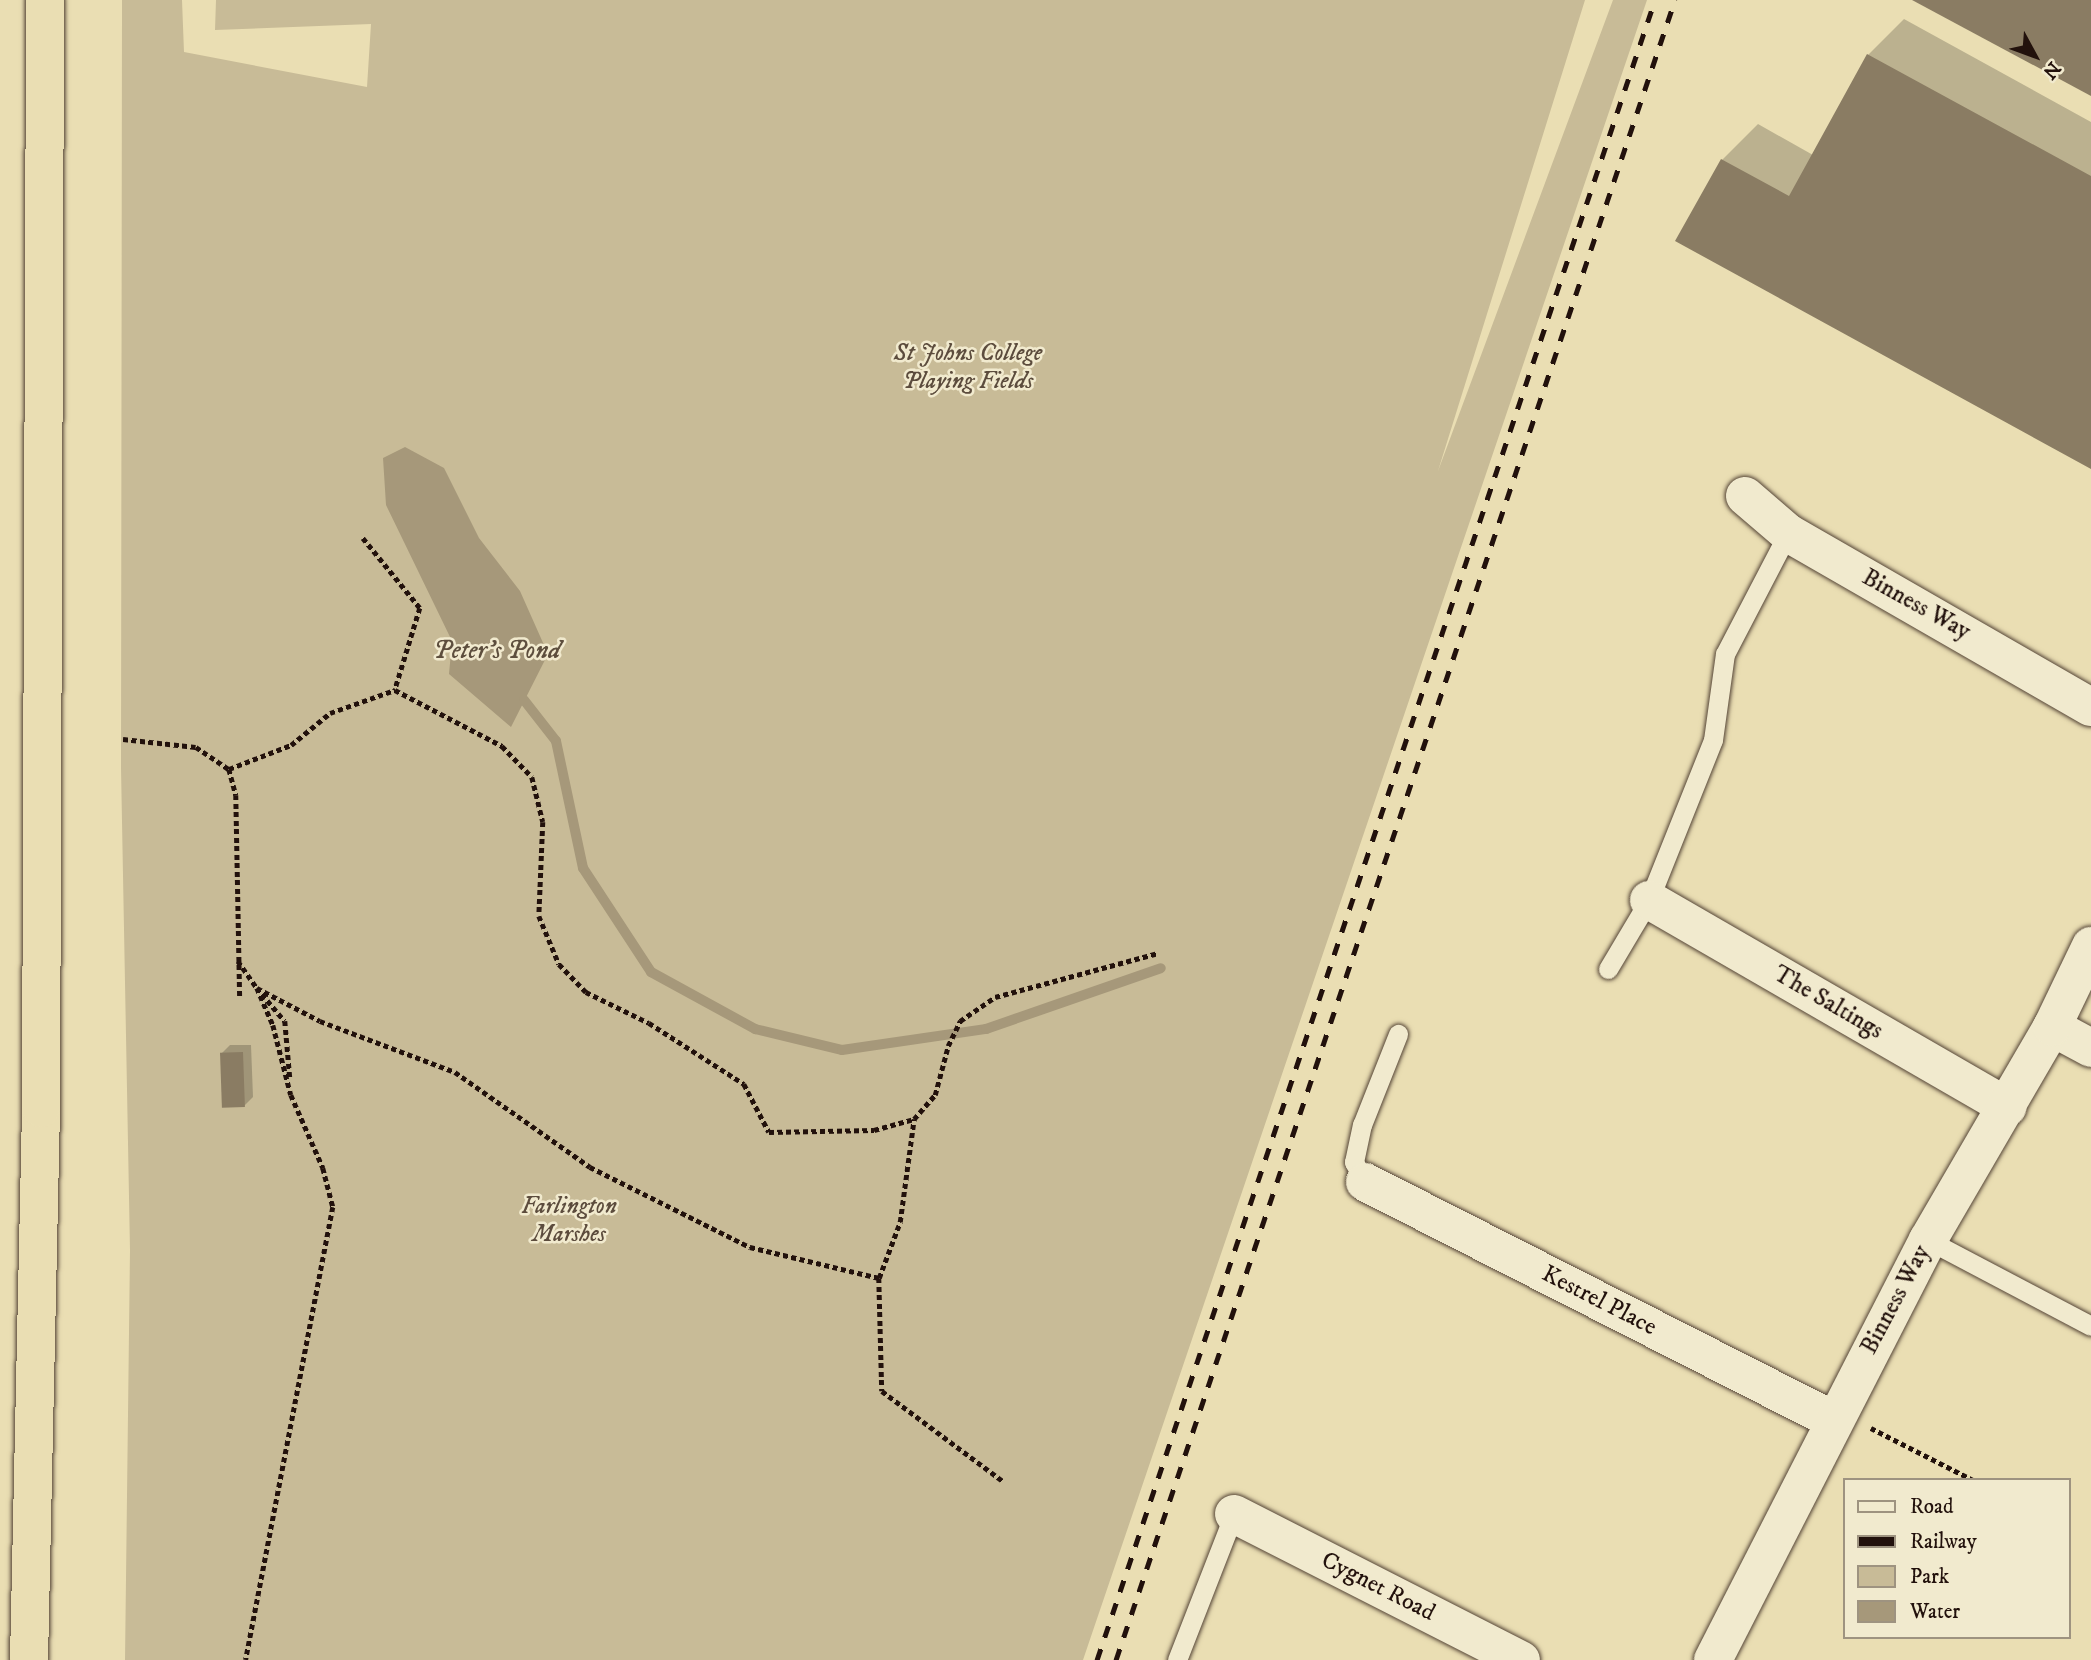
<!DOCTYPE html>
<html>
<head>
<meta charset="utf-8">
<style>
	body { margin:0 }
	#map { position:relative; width:2091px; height:1660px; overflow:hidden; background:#eadeb3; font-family:"IM FELL DW Pica",serif }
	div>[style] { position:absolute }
	.green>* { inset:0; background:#c8bb97 }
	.water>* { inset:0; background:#a6987a }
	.shadow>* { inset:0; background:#0003 }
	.stream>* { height:10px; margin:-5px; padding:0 5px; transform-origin:5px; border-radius:5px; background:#a6987a }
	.building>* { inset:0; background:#8a7c63; transform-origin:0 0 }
	.path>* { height:4.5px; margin-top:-2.25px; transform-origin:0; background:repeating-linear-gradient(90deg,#22110c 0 5px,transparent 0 8.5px) }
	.roads { filter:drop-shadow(0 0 2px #544436) drop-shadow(0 0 2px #544436) }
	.lane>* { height:19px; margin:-9.5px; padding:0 9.5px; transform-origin:9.5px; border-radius:9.5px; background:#f1eace }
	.street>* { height:38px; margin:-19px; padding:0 19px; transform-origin:19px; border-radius:19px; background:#f1eace }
	.highway>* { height:38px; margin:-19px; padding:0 19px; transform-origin:19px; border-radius:19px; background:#eadeb3 }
	.rail>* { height:5px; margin-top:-2.5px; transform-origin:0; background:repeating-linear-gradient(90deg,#22110c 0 12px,transparent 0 24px) }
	span { translate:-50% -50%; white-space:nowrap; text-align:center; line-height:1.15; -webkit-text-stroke:5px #f1eace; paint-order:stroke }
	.park-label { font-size:24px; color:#5c4c3d; font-style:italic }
	.street-label { font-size:24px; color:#22110c }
	.water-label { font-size:26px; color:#5d4e3d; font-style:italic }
	.legend { position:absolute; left:1843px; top:1478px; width:228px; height:161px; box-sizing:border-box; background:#f1eace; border:2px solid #9e9380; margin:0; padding:9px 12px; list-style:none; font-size:21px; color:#22110c }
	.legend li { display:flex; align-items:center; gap:14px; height:35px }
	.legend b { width:35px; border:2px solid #9e9380 }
	.north { position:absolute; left:2000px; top:21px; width:70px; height:70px; -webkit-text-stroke:5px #f1eace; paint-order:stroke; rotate:131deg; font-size:19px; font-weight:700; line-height:28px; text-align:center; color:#22110c }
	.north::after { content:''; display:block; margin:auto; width:24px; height:32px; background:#22110c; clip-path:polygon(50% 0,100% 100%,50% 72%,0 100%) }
</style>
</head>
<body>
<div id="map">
	<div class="green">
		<i style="clip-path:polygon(122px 0,182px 0,184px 52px,367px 87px,371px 24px,215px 30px,216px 0,1585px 0,1438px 471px,1613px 0,1647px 0,1083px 1660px,125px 1660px,130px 1250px,121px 768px)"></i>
	</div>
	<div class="water">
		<i style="clip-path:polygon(405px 447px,444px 468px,479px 538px,520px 591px,548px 654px,511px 727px,449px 674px,452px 641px,386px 505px,383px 458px)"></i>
	</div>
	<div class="shadow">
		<i style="clip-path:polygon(1904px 19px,2091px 122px,2091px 467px,1722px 160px,1758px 124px,1813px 155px,1868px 55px)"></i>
		<i style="clip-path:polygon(230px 1045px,251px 1045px,253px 1097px,244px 1106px,221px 1054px)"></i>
	</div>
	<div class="stream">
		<i style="left:524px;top:700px;width:52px;rotate:52deg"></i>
		<i style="left:556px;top:741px;width:130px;rotate:78deg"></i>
		<i style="left:583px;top:868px;width:124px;rotate:56.8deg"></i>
		<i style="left:651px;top:972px;width:119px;rotate:28.7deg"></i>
		<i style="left:755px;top:1029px;width:89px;rotate:13.6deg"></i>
		<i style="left:842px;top:1050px;width:146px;rotate:-8.3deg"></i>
		<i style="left:986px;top:1029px;width:185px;rotate:-19.2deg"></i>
	</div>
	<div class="building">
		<i style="clip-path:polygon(1912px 0,2091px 0,2091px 96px)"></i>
		<i style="clip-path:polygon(1867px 54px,2091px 176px,2091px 469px,1675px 241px,1721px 159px,1789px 196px)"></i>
		<i style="left:243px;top:1052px;width:55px;height:23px;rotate:88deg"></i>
	</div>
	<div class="path">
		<i style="left:363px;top:538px;width:90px;rotate:50.8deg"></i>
		<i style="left:420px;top:608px;width:86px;rotate:107deg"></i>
		<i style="left:123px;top:739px;width:73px;rotate:6.3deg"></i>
		<i style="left:196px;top:747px;width:40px;rotate:34deg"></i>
		<i style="left:229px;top:769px;width:27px;rotate:75deg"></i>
		<i style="left:236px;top:795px;width:203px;rotate:88.9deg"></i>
		<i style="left:229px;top:769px;width:66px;rotate:-21.2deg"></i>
		<i style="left:291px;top:745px;width:50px;rotate:-39.4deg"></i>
		<i style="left:330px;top:713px;width:69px;rotate:-19.5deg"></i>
		<i style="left:395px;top:690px;width:121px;rotate:27.6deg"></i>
		<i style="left:502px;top:746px;width:43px;rotate:45.9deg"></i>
		<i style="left:532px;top:777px;width:46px;rotate:76.3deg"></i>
		<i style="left:543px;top:822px;width:94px;rotate:92.4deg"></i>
		<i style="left:539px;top:916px;width:52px;rotate:67.4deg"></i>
		<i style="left:559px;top:964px;width:39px;rotate:46deg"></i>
		<i style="left:586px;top:992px;width:70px;rotate:26.2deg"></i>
		<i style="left:649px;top:1023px;width:113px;rotate:32.7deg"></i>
		<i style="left:744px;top:1084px;width:54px;rotate:62.5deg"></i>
		<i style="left:769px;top:1132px;width:105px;rotate:-1.1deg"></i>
		<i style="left:874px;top:1130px;width:41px;rotate:-15.4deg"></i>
		<i style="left:914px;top:1119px;width:32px;rotate:-49deg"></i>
		<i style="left:935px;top:1095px;width:51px;rotate:-75.1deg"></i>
		<i style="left:948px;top:1046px;width:28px;rotate:-64deg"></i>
		<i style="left:960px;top:1021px;width:42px;rotate:-34.4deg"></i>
		<i style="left:995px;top:997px;width:169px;rotate:-15.1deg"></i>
		<i style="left:238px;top:961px;width:33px;rotate:55deg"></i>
		<i style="left:257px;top:988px;width:40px;rotate:66.6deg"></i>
		<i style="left:273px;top:1025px;width:72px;rotate:75.6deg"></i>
		<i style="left:291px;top:1095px;width:80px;rotate:66.3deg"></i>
		<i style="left:323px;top:1168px;width:40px;rotate:75.6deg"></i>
		<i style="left:333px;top:1207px;width:461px;rotate:100.9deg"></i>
		<i style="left:257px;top:988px;width:71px;rotate:27.6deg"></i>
		<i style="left:320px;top:1021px;width:144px;rotate:20.7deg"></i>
		<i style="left:455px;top:1072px;width:165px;rotate:35.1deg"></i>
		<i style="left:590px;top:1167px;width:179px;rotate:26.6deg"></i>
		<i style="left:750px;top:1247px;width:133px;rotate:13.5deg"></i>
		<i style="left:879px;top:1278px;width:60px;rotate:-69.4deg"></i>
		<i style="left:900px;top:1222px;width:104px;rotate:-82.3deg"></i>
		<i style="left:262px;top:994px;width:35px;rotate:50deg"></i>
		<i style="left:285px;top:1021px;width:57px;rotate:85deg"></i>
		<i style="left:879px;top:1278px;width:113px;rotate:88.5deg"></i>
		<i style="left:882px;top:1391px;width:152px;rotate:36.7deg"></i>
		<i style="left:1871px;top:1428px;width:114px;rotate:27deg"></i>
	</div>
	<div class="roads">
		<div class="lane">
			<i style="left:1608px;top:969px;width:80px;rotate:-59.3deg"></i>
			<i style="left:1649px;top:900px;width:172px;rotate:-68.2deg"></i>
			<i style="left:1713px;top:740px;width:87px;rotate:-82.1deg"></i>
			<i style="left:1725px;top:654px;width:136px;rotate:-62.5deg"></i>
			<i style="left:1365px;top:1182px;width:23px;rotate:-119deg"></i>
			<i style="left:1354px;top:1162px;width:38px;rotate:-78deg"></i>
			<i style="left:1362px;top:1125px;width:98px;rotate:-68.4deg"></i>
			<i style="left:1928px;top:1240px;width:184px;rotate:27.8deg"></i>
			<i style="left:1177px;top:1660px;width:157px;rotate:-68.7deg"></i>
		</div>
		<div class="street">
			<i style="left:1745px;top:496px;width:57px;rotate:40.7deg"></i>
			<i style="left:1788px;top:533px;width:349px;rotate:29.9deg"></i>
			<i style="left:1649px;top:900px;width:414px;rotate:30deg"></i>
			<i style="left:2052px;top:1027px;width:44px;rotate:28.3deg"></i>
			<i style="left:1365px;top:1182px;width:525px;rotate:26.96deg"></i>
			<i style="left:1234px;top:1514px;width:322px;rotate:27deg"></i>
			<i style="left:1713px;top:1660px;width:472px;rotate:-62.9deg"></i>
			<i style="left:1928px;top:1240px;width:246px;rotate:-59.8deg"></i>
			<i style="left:2052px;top:1027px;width:90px;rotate:-64.3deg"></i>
		</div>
		<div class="highway">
			<i style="left:29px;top:1660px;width:552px;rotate:-88.75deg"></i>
			<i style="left:41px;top:1108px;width:1108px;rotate:-89.79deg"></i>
		</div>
	</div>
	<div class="rail">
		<i style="left:1097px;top:1660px;width:1751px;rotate:-71.42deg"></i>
		<i style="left:1116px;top:1660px;width:1752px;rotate:-71.39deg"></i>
	</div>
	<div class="park-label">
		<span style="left:968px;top:368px">St Johns College<br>Playing Fields</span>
		<span style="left:569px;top:1221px">Farlington<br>Marshes</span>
	</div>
	<div class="street-label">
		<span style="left:1916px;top:605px;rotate:29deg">Binness Way</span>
		<span style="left:1828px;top:1003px;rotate:30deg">The Saltings</span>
		<span style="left:1896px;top:1300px;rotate:-62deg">Binness Way</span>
		<span style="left:1599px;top:1301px;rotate:27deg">Kestrel Place</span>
		<span style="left:1378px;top:1587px;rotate:27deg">Cygnet Road</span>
	</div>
	<div class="water-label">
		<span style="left:497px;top:651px">Peter's Pond</span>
	</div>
	<ul class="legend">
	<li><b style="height:9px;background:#f1eace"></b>Road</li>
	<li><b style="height:9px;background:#22110c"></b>Railway</li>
	<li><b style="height:19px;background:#c8bb97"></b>Park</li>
	<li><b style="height:19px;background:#a6987a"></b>Water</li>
	</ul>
	<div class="north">N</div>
</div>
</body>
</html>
